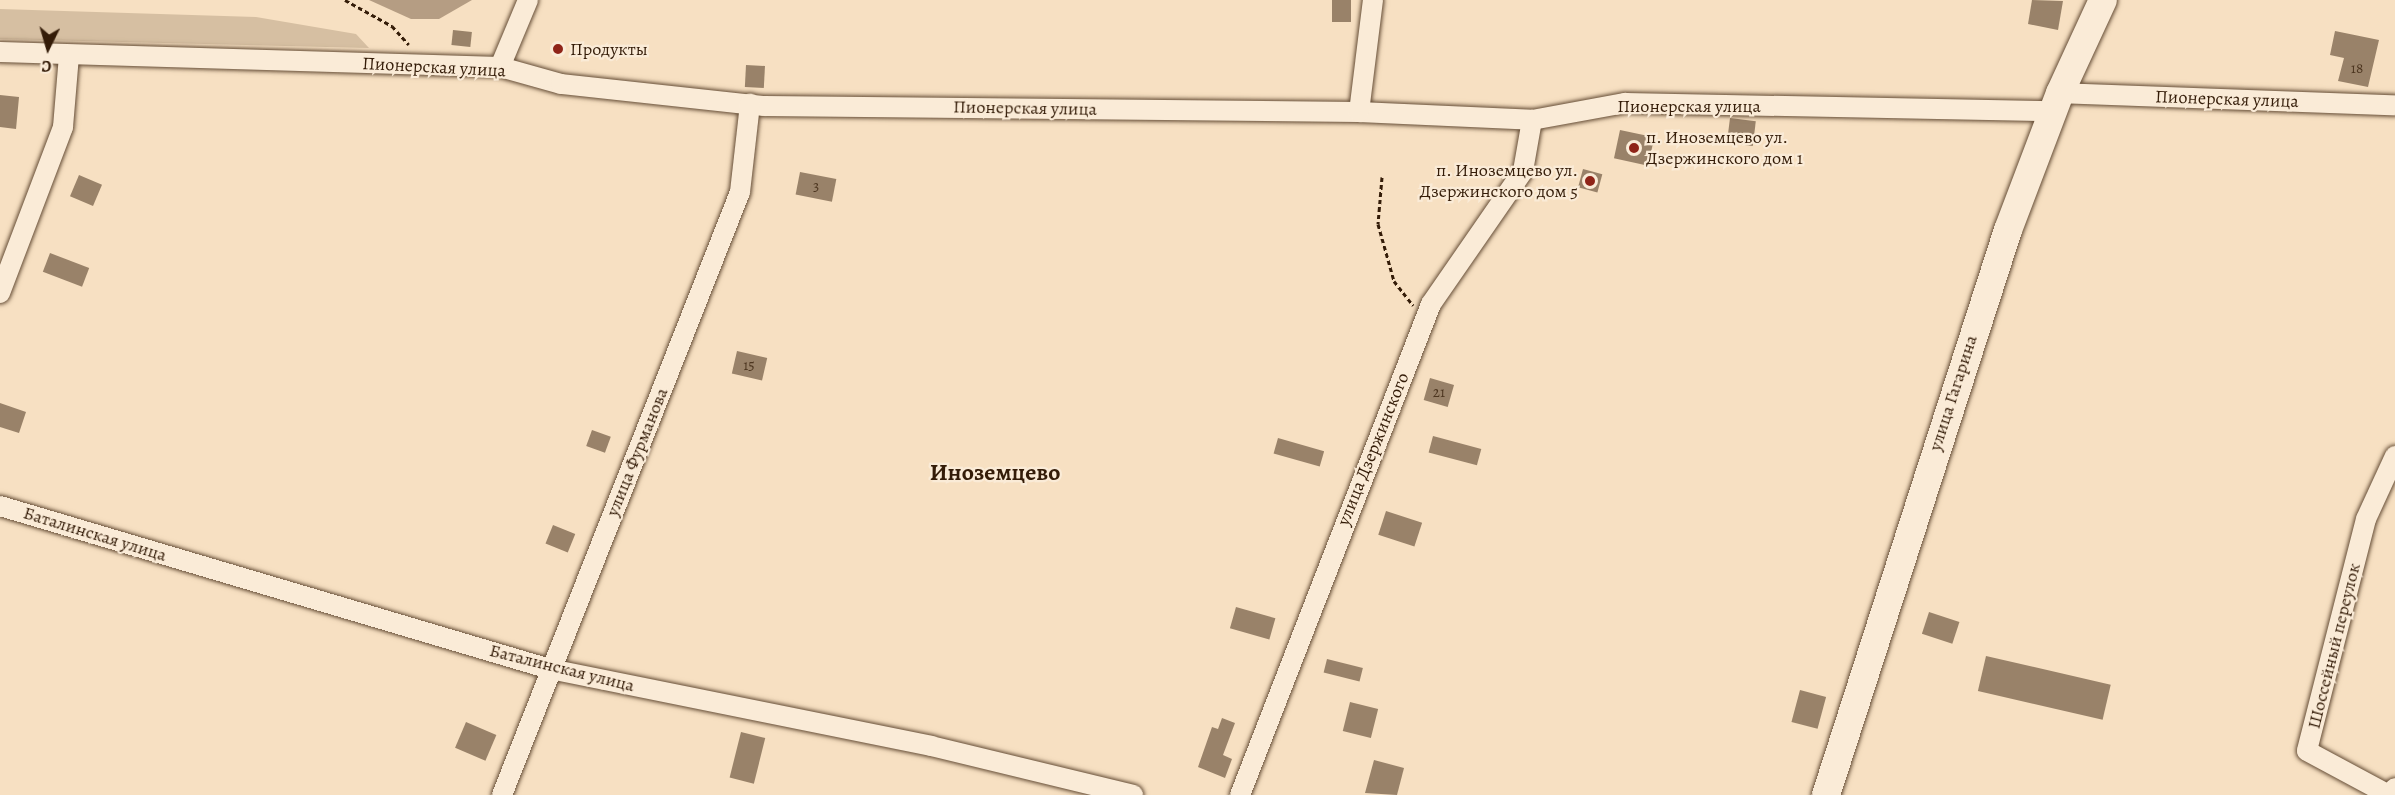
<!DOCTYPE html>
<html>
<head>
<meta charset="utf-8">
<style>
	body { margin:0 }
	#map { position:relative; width:2395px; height:795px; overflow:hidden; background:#f7e0c2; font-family:Alegreya,serif }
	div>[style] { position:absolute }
	.green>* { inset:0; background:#d6bfa2 }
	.water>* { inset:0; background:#b59d83 }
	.building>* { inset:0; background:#998269; transform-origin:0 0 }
	.path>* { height:3px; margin-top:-1.5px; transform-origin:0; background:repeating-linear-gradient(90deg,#341c08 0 4.5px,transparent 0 7.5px) }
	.roads { filter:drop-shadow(0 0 2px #654d36) drop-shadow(0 0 2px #654d36) }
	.street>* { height:20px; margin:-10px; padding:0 10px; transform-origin:10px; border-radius:10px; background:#faebd7 }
	.secondary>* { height:28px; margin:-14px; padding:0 14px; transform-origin:14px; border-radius:14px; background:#faebd7 }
	.dots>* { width:16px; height:16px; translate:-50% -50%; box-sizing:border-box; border:3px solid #faebd7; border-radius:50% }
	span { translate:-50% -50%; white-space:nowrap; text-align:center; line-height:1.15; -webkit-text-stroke:4.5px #faebd7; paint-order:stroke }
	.number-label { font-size:15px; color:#4d3620 }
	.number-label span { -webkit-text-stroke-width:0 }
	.poi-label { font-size:18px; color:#341c08 }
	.left { translate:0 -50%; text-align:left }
	.right { translate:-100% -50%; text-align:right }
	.street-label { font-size:18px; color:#341c08 }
	.district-label { font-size:24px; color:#341c08; font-weight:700 }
	.north { position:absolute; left:18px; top:18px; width:60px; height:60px; -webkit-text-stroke:4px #faebd7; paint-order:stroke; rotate:185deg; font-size:16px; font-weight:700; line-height:24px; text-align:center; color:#341c08 }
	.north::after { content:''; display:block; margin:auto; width:21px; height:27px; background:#341c08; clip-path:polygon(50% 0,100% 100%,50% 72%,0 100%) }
</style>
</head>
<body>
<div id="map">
	<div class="green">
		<i style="clip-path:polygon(0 9px,256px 17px,356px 34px,369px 48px,0 39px)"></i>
	</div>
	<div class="water">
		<i style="clip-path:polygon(369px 0,472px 0,439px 19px,411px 19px)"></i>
	</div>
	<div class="building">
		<i style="left:1332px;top:0;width:19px;height:22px"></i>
		<i style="clip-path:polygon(2032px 0,2063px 1px,2058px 30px,2028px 24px)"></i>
		<i style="left:453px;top:30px;width:19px;height:15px;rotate:6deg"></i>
		<i style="clip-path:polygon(2335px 31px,2379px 40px,2368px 87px,2338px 81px,2344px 58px,2330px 55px)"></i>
		<i style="left:746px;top:65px;width:19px;height:22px;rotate:3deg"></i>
		<i style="clip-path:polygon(0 95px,19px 97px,16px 129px,0 127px)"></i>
		<i style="left:1730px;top:118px;width:26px;height:25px;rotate:7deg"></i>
		<i style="left:1620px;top:130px;width:35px;height:29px;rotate:12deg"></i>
		<i style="left:1583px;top:169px;width:20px;height:19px;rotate:15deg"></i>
		<i style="left:800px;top:172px;width:37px;height:23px;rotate:11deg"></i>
		<i style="left:79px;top:175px;width:25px;height:23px;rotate:23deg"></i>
		<i style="left:50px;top:253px;width:42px;height:20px;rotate:21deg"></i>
		<i style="left:737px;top:351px;width:31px;height:23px;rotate:13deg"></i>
		<i style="left:1430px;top:378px;width:25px;height:23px;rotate:16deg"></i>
		<i style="clip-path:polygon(0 403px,26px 412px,19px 433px,0 427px)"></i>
		<i style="left:592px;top:430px;width:20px;height:17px;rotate:20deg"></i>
		<i style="left:1433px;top:436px;width:50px;height:17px;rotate:15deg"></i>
		<i style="left:1278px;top:438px;width:48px;height:16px;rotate:16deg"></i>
		<i style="left:1386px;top:511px;width:38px;height:25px;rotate:18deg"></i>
		<i style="left:553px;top:525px;width:24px;height:20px;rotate:22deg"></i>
		<i style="left:1236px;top:607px;width:41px;height:22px;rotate:16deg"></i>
		<i style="left:1929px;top:612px;width:32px;height:23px;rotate:18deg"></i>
		<i style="left:1986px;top:656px;width:128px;height:36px;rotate:13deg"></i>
		<i style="left:1327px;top:659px;width:37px;height:14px;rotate:14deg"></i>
		<i style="left:1800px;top:690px;width:27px;height:33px;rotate:15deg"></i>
		<i style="left:1350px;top:702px;width:29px;height:30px;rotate:14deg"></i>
		<i style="clip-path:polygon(1222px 718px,1235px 723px,1223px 755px,1232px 759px,1225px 778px,1198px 767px,1212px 727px,1218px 729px)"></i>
		<i style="left:466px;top:722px;width:33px;height:28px;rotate:23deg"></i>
		<i style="left:741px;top:732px;width:25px;height:47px;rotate:14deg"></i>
		<i style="clip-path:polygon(1374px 760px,1404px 768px,1397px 795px,1365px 793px)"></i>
	</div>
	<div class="path">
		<i style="left:345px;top:0;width:54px;rotate:29deg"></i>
		<i style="left:392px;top:26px;width:25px;rotate:48deg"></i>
		<i style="left:1382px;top:177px;width:47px;rotate:94.9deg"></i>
		<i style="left:1378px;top:224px;width:59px;rotate:74.3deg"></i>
		<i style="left:1394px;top:281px;width:31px;rotate:52deg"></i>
	</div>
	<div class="roads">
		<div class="street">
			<i style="left:0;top:52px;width:500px;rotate:1.72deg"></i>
			<i style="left:500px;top:67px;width:63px;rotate:15.6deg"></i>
			<i style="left:561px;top:84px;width:204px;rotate:6.2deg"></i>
			<i style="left:764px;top:106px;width:595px;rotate:0.58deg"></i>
			<i style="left:1359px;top:112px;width:173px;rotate:2.6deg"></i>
			<i style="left:1532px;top:120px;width:95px;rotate:-10.4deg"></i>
			<i style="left:1625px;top:103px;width:427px;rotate:1.1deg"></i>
			<i style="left:500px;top:67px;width:73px;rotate:-67.3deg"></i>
			<i style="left:2060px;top:93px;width:335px;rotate:2.1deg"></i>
			<i style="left:1359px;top:112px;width:113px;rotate:-82.9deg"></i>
			<i style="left:0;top:293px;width:178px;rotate:-69.2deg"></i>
			<i style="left:63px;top:127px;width:72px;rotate:-85.2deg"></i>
			<i style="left:2395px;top:456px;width:69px;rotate:114.7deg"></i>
			<i style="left:2366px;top:519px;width:239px;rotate:104.3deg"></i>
			<i style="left:2307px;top:751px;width:93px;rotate:28.2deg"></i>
			<i style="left:2389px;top:795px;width:9px;rotate:-49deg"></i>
			<i style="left:0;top:506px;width:574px;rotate:16.51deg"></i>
			<i style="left:550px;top:669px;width:389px;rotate:11.4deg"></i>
			<i style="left:931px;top:746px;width:208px;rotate:13.6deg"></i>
			<i style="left:502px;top:795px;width:648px;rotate:-68.46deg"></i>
			<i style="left:740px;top:192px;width:89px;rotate:-83.5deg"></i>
			<i style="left:1240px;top:795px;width:527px;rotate:-68.74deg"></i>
			<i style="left:1431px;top:304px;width:162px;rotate:-55.3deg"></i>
			<i style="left:1523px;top:171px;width:52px;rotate:-80deg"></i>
		</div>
		<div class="secondary">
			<i style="left:1826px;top:795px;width:594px;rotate:-72.15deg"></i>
			<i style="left:2008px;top:230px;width:147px;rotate:-69.2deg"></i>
			<i style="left:2060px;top:93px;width:102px;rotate:-65.2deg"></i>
		</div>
	</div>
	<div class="dots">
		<i style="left:558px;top:49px;background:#8f2418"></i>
		<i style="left:1634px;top:148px;background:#8f2418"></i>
		<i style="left:1590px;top:181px;background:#8f2418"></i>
	</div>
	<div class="number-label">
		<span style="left:2357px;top:69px">18</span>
		<span style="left:816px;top:187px">3</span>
		<span style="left:749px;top:366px">15</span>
		<span style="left:1439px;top:393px">21</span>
	</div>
	<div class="poi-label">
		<span class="left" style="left:570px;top:49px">Продукты</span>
		<span class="left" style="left:1646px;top:148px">п. Иноземцево ул.<br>Дзержинского дом 1</span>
		<span class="right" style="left:1578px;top:181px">п. Иноземцево ул.<br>Дзержинского дом 5</span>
	</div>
	<div class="street-label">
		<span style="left:434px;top:67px;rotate:3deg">Пионерская улица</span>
		<span style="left:2227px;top:99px;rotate:2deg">Пионерская улица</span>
		<span style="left:1689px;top:106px">Пионерская улица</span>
		<span style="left:1025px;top:108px;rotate:1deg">Пионерская улица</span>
		<span style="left:1953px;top:393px;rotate:-72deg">улица Гагарина</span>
		<span style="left:1373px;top:449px;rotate:-68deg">улица Дзержинского</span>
		<span style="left:637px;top:452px;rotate:-68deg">улица Фурманова</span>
		<span style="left:95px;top:534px;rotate:17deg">Баталинская улица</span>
		<span style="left:2334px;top:646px;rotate:-76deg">Шоссейный переулок</span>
		<span style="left:562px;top:668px;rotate:14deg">Баталинская улица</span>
	</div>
	<div class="district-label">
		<span style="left:995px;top:473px">Иноземцево</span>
	</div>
	<div class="north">С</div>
</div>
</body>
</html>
